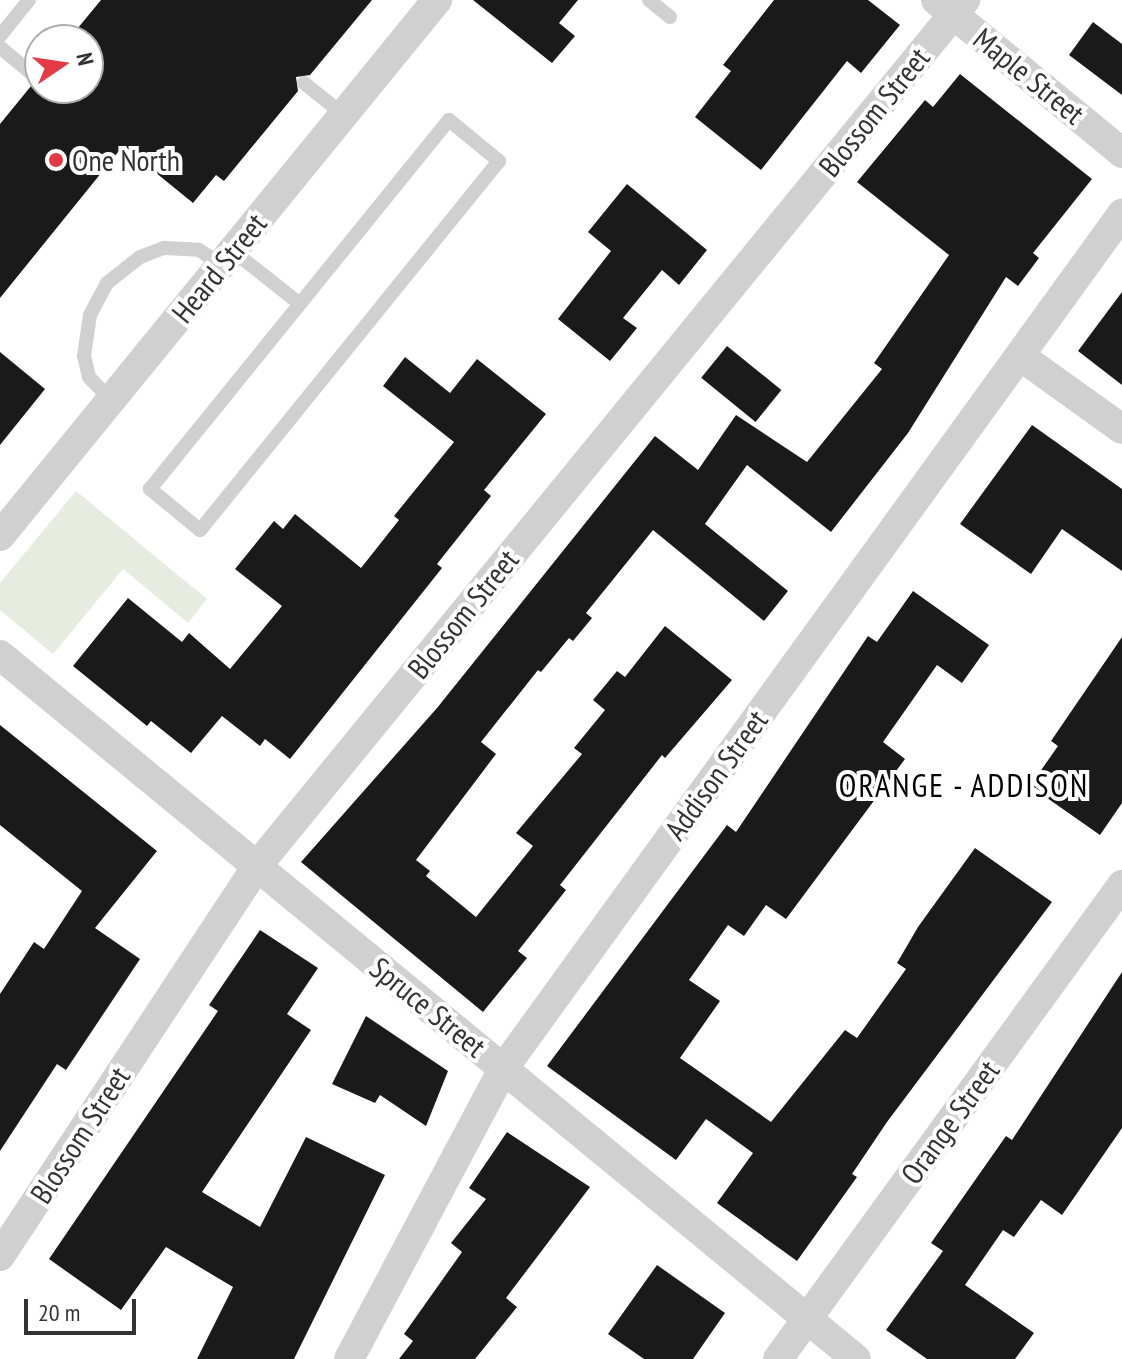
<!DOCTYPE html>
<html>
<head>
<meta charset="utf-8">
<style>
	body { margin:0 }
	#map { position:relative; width:1122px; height:1359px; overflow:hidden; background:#fff; font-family:"PT Sans Narrow",sans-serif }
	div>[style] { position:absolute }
	.green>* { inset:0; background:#e6ecdf }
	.building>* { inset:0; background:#1a1a1a; transform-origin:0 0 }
	.service>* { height:14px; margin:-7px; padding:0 7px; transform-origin:7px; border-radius:7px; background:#d0d0d0 }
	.minor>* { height:30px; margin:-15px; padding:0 15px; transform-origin:15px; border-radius:15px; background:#d0d0d0 }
	.dots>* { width:22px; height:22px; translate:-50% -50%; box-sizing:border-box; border:4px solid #fff; border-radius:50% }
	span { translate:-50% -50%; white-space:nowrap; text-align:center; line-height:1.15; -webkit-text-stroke:8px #fff; paint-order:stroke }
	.street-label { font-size:30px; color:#333 }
	.poi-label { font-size:30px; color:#333 }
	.left { translate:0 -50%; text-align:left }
	.neighbourhood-label { font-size:32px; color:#000; letter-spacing:2px }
	.north { position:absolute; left:24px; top:24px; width:80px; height:80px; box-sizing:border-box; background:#fff; border:2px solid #adadad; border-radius:50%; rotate:77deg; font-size:22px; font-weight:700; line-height:32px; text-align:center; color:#333 }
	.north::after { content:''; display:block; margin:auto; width:28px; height:36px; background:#e63946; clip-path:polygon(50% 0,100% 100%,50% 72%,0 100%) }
	.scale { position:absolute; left:24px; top:1299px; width:112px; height:36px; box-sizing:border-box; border:4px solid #333; border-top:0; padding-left:10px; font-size:24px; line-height:28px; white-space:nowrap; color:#333; -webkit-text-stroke:6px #fff; paint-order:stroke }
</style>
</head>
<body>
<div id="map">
	<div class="green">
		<i style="clip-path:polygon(76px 491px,207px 599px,188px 623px,123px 569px,53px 654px,0 610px,0 583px)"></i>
	</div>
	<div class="building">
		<i style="clip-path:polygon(101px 0,372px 0,310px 75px,296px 77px,298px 91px,224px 181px,216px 175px,193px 203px,123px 146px,0 298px,0 124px,31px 86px,88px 88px,88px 40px,68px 40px)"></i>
		<i style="clip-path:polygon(473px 0,578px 0,559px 23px,575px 36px,552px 63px)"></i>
		<i style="clip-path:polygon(774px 0,868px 0,900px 25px,861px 73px,847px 61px,761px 170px,695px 117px,731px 71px,723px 65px)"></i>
		<i style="clip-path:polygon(1093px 22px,1122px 44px,1122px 95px,1069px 55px)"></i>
		<i style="clip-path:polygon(960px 74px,1092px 179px,1033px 253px,1039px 258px,1018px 286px,1006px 277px,908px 433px,831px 532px,747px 465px,705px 524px,788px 591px,764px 621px,653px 530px,586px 613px,592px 618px,573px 641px,569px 638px,541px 672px,538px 670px,481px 742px,496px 754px,416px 860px,430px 871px,426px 876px,476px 917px,533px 846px,516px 833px,582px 754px,574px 748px,605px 710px,593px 700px,617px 671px,625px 677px,665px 626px,732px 680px,665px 758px,662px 755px,560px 885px,566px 890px,518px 951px,527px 958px,483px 1012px,301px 862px,437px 708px,655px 436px,698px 470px,736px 415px,807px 462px,882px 369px,874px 363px,949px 255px,857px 182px,925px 100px,933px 107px)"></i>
		<i style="clip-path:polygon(627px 184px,707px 250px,679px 285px,662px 270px,623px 318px,637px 328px,610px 361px,558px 319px,611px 251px,588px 232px)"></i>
		<i style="clip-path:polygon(1122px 292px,1122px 385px,1078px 351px)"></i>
		<i style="left:727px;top:346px;width:70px;height:41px;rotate:39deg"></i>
		<i style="clip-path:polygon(0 352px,45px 389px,0 445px)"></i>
		<i style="clip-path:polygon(405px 357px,450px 393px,477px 359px,546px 414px,484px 490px,491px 496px,437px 564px,442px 568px,290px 759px,265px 739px,260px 746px,222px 716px,191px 753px,151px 721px,147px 726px,73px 666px,128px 598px,182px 642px,189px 633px,230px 669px,282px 606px,235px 569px,274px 521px,283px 529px,295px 514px,361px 568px,399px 520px,394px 516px,454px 442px,383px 386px)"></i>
		<i style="clip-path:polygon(1032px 425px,1122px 489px,1122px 571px,1062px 529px,1031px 574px,960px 524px)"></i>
		<i style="clip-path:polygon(913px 591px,989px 645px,962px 683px,937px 665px,883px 742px,905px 759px,786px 919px,766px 905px,744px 936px,728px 925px,689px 980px,720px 1001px,680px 1058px,771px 1122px,845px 1030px,857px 1038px,906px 969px,897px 963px,918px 927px,975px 848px,1052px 902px,887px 1122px,852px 1174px,857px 1177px,797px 1261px,717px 1203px,753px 1153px,706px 1119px,676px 1160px,547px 1066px,727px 825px,736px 832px,868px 636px,877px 642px)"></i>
		<i style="clip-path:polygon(1122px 637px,1122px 803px,1100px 835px,1030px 786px,1058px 746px,1051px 741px)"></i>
		<i style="clip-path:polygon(0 725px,157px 851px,95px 928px,140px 959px,66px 1070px,57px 1064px,0 1151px,0 994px,34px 942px,44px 949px,82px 891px,0 825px)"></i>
		<i style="clip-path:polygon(260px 930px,318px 968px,287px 1014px,311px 1030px,202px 1192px,260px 1227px,306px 1137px,385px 1175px,294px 1359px,197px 1359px,233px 1287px,166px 1247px,121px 1310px,49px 1259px,218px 1011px,209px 1005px)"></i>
		<i style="clip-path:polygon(1122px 972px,1122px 1128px,1062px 1215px,1041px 1200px,1014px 1237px,1003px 1230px,965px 1285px,1034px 1333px,1015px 1359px,927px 1359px,886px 1330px,943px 1251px,931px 1243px,1006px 1136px,1012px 1140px)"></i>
		<i style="clip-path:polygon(366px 1016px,448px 1071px,426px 1126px,380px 1095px,375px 1103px,332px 1084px)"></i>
		<i style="clip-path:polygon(507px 1132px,590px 1187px,506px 1298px,517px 1307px,475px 1359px,399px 1359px,413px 1341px,404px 1334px,462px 1252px,451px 1243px,486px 1199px,469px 1188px)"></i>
		<i style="clip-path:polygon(657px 1265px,725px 1313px,693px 1359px,644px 1359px,608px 1334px)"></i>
	</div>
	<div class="service">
		<i style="left:649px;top:0;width:27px;rotate:39deg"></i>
		<i style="left:0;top:36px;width:46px;rotate:-51.1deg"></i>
		<i style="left:0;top:47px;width:48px;rotate:40deg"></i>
		<i style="left:304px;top:83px;width:51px;rotate:38.7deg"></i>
		<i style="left:449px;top:120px;width:65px;rotate:39.4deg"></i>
		<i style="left:499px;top:161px;width:475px;rotate:129deg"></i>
		<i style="left:200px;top:530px;width:65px;rotate:-140.6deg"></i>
		<i style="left:150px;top:489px;width:475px;rotate:-51deg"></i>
		<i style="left:233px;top:251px;width:85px;rotate:38.3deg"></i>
		<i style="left:111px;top:400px;width:32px;rotate:-134deg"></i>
		<i style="left:89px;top:377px;width:22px;rotate:-103deg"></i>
		<i style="left:84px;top:356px;width:41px;rotate:-81.7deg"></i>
		<i style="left:90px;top:315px;width:36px;rotate:-62deg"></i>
		<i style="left:107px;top:283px;width:42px;rotate:-38.2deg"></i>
		<i style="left:140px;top:257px;width:26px;rotate:-21deg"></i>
		<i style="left:164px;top:248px;width:35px;rotate:3deg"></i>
		<i style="left:199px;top:250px;width:27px;rotate:33deg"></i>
	</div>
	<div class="minor">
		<i style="left:936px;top:0;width:241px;rotate:39.4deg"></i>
		<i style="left:1020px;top:356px;width:125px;rotate:35.6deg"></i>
		<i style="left:0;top:536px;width:692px;rotate:-50.81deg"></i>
		<i style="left:0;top:655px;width:1108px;rotate:39.43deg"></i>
		<i style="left:0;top:1256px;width:467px;rotate:-56.6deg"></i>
		<i style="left:257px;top:866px;width:1119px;rotate:-50.73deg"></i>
		<i style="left:349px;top:1359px;width:328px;rotate:-62deg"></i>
		<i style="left:503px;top:1069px;width:1056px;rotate:-54.1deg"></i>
		<i style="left:778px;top:1359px;width:586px;rotate:-54.03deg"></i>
	</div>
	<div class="dots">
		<i style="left:56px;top:160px;background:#e63946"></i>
	</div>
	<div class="street-label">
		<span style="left:1029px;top:76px;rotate:39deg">Maple Street</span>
		<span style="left:874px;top:112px;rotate:-51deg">Blossom Street</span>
		<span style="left:219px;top:268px;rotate:-51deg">Heard Street</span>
		<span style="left:463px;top:614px;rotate:-51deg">Blossom Street</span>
		<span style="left:716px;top:775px;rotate:-54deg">Addison Street</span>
		<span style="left:428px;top:1007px;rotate:39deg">Spruce Street</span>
		<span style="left:950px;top:1122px;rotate:-54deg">Orange Street</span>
		<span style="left:80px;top:1135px;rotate:-57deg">Blossom Street</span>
	</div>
	<div class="poi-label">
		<span class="left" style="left:72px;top:160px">One North</span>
	</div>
	<div class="neighbourhood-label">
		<span style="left:964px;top:785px">ORANGE - ADDISON</span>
	</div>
	<div class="north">N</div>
	<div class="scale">20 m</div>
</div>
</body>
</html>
